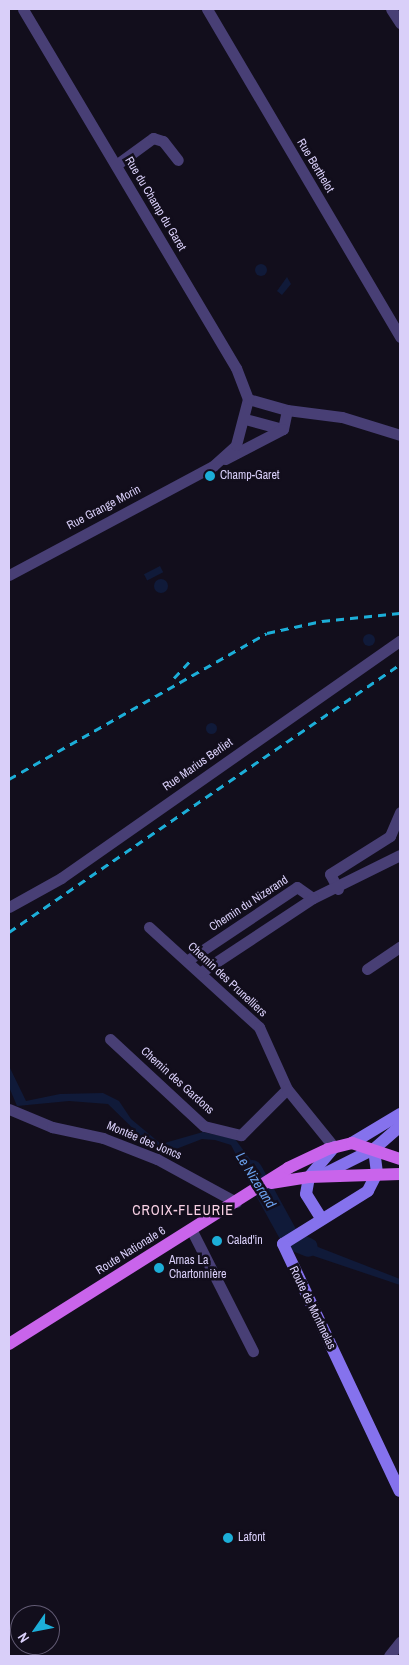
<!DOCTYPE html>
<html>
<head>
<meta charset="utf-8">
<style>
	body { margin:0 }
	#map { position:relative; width:409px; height:1665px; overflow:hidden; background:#120e1c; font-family:"Archivo Narrow",sans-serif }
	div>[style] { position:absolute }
	.water>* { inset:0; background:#101a39; transform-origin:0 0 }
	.round { border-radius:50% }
	.river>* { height:19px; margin:-9.5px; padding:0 9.5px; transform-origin:9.5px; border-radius:9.5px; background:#101a39 }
	.street>* { height:11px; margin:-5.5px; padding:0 5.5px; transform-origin:5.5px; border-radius:5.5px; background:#483f75 }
	.secondary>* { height:12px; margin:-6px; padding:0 6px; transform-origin:6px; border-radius:6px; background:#8572ed }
	.primary>* { height:12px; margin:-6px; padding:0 6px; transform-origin:6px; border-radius:6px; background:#c964eb }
	.rail>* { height:3px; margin-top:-1.5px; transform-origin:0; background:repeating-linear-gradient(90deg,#1caed8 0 8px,transparent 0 14px) }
	.dots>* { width:14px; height:14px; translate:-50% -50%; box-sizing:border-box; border:2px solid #120e1c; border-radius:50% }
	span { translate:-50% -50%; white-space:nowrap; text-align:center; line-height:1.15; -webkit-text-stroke:5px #120e1c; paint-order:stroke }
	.street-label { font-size:12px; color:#d9cff9 }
	.poi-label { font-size:12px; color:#d9cff9 }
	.left { translate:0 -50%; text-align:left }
	.water-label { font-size:14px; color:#6aa0ec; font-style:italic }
	.neighbourhood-label { font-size:14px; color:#f9d1e5; letter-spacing:1px }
	.frame { position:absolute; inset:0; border:10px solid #d9cff9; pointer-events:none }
	.north { position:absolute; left:10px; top:1605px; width:50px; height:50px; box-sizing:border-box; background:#120e1c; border:1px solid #625b74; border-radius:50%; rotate:237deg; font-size:14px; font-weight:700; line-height:20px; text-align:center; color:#d9cff9 }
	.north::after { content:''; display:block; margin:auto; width:18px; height:22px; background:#1caed8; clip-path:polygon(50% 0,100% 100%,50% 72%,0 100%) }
</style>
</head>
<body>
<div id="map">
	<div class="water">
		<i class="round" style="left:255px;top:264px;width:12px;height:12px"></i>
		<i style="clip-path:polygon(287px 277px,291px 284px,282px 295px,277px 291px)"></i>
		<i style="left:160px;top:566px;width:7px;height:18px;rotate:63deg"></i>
		<i class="round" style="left:154px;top:579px;width:14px;height:14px"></i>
		<i class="round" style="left:363px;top:634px;width:12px;height:12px"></i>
		<i class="round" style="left:205.5px;top:722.5px;width:11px;height:11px"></i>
		<i style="clip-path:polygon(9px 1066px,26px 1101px,60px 1094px,103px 1093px,119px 1101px,131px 1119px,161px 1144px,203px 1132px,235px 1139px,265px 1179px,252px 1186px,231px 1145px,215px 1140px,202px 1139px,163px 1154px,156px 1151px,108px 1104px,69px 1101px,17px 1106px,9px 1087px)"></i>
		<i style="clip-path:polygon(275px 1199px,291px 1228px,279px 1236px,265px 1205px)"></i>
		<i style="clip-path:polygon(300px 1240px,400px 1279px,400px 1285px,299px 1251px,293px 1245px)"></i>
	</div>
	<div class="river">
		<i style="left:252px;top:1169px;width:81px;rotate:61.2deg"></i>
		<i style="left:291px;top:1240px;width:18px;rotate:22deg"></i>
	</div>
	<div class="street">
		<i style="left:207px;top:9px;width:381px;rotate:59.5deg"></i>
		<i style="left:391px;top:9px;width:17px;rotate:57deg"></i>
		<i style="left:116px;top:165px;width:46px;rotate:-36.1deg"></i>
		<i style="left:153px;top:138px;width:10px;rotate:17deg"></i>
		<i style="left:163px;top:141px;width:24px;rotate:52deg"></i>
		<i style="left:248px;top:399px;width:41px;rotate:15.8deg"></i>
		<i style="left:287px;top:410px;width:55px;rotate:7.3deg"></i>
		<i style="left:342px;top:417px;width:61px;rotate:17.2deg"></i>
		<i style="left:245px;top:419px;width:39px;rotate:15deg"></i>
		<i style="left:283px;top:429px;width:19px;rotate:-78deg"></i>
		<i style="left:225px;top:459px;width:65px;rotate:-27.3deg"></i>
		<i style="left:9px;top:575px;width:231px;rotate:-28.1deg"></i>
		<i style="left:213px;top:466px;width:31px;rotate:-42deg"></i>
		<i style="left:236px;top:445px;width:48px;rotate:-75.4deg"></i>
		<i style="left:248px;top:399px;width:33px;rotate:-111deg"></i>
		<i style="left:236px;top:368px;width:417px;rotate:-120.7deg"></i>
		<i style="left:338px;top:889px;width:17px;rotate:-118deg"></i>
		<i style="left:330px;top:874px;width:71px;rotate:-32.3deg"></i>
		<i style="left:390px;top:836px;width:26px;rotate:-67deg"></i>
		<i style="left:313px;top:898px;width:97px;rotate:-26.3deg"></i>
		<i style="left:9px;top:907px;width:60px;rotate:-29.1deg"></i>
		<i style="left:61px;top:878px;width:414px;rotate:-35deg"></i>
		<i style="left:149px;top:927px;width:149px;rotate:42.3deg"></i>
		<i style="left:259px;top:1027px;width:68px;rotate:65.7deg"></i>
		<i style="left:188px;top:960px;width:131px;rotate:-33.8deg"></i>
		<i style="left:297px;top:887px;width:19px;rotate:35deg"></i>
		<i style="left:313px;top:898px;width:134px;rotate:146.5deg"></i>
		<i style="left:367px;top:969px;width:40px;rotate:-34deg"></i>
		<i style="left:110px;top:1039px;width:128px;rotate:42.8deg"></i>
		<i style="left:204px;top:1126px;width:38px;rotate:14deg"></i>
		<i style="left:241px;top:1135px;width:65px;rotate:-45deg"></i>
		<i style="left:287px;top:1089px;width:75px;rotate:51deg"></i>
		<i style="left:9px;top:1109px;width:47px;rotate:22.7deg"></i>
		<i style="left:52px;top:1127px;width:52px;rotate:12.2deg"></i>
		<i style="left:103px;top:1138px;width:58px;rotate:21.3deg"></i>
		<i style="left:157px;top:1159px;width:90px;rotate:28.6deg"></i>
		<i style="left:191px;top:1229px;width:137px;rotate:63.1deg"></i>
		<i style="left:389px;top:1656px;width:18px;rotate:-52deg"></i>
	</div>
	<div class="secondary">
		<i style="left:352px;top:1143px;width:56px;rotate:-31.1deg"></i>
		<i style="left:374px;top:1149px;width:24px;rotate:83deg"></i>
		<i style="left:377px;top:1173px;width:20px;rotate:117deg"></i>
		<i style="left:368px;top:1191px;width:100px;rotate:148.1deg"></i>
		<i style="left:283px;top:1244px;width:273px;rotate:64.7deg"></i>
		<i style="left:320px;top:1176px;width:60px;rotate:-26.6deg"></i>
		<i style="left:374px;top:1149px;width:35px;rotate:-41deg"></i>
		<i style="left:321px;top:1218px;width:28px;rotate:-122deg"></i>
		<i style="left:306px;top:1194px;width:17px;rotate:-80deg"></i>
		<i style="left:309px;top:1177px;width:39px;rotate:-50deg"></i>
	</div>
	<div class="primary">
		<i style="left:271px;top:1183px;width:38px;rotate:-9deg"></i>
		<i style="left:309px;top:1177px;width:91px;rotate:-1.9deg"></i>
		<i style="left:9px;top:1344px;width:330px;rotate:-32.2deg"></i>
		<i style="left:288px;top:1168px;width:44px;rotate:-25.4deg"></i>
		<i style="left:328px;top:1149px;width:25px;rotate:-14deg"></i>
		<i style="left:352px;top:1143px;width:51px;rotate:18.4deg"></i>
	</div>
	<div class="rail">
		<i style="left:174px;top:678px;width:23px;rotate:-47deg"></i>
		<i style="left:9px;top:779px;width:296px;rotate:-29.5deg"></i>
		<i style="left:267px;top:633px;width:56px;rotate:-12.3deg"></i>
		<i style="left:322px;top:621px;width:78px;rotate:-5.9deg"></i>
		<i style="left:9px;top:932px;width:474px;rotate:-34.4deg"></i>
	</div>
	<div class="dots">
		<i style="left:210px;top:476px;background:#1caed8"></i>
		<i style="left:217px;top:1241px;background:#1caed8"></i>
		<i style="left:159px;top:1268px;background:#1caed8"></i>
		<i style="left:228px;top:1538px;background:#1caed8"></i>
	</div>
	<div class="street-label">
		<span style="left:315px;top:166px;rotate:59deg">Rue Berthelot</span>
		<span style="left:155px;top:204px;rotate:59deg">Rue du Champ du Garet</span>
		<span style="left:104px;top:508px;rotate:-28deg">Rue Grange Morin</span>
		<span style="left:198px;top:765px;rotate:-35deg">Rue Marius Berliet</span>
		<span style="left:249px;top:904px;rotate:-33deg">Chemin du Nizerand</span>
		<span style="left:227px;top:980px;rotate:43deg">Chemin des Prunelliers</span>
		<span style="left:177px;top:1081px;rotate:42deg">Chemin des Gardons</span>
		<span style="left:144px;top:1141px;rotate:23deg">Montée des Joncs</span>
		<span style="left:131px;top:1251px;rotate:-32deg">Route Nationale 6</span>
		<span style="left:312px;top:1308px;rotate:64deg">Route de Montmelas</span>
	</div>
	<div class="poi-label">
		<span class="left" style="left:220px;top:476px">Champ-Garet</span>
		<span class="left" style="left:227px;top:1241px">Calad'in</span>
		<span class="left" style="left:169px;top:1268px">Arnas La<br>Chartonnière</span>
		<span class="left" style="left:238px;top:1538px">Lafont</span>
	</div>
	<div class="water-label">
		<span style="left:256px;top:1180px;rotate:58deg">Le Nizerand</span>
	</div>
	<div class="neighbourhood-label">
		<span style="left:183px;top:1210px">CROIX-FLEURIE</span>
	</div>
	<div class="frame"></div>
	<div class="north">N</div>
</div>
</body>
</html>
